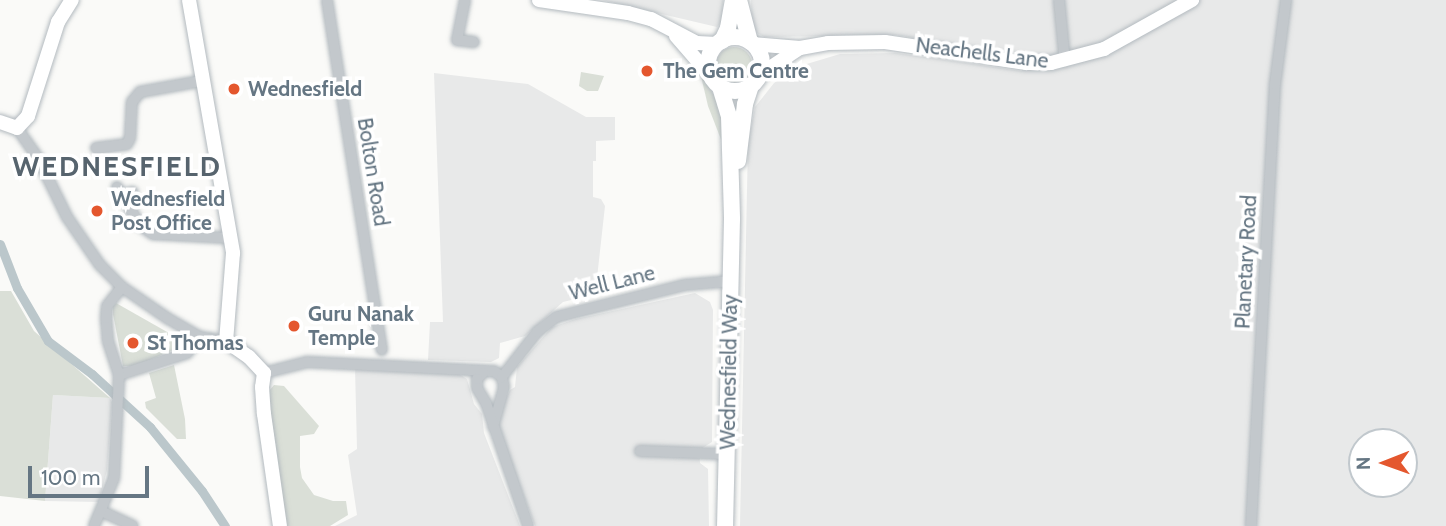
<!DOCTYPE html>
<html>
<head>
<meta charset="utf-8">
<style>
	body { margin:0 }
	#map { position:relative; width:1446px; height:526px; overflow:hidden; background:#fafaf8; font-family:Cabin,sans-serif }
	div>[style] { position:absolute }
	.built>* { inset:0; background:#e8e9e9 }
	.green>* { inset:0; background:#dadfd7 }
	.round { border-radius:50% }
	.canal>* { height:9px; margin:-4.5px; padding:0 4.5px; transform-origin:4.5px; border-radius:4.5px; background:#bbc7cb }
	.roads { filter:drop-shadow(0 0 2px #b3babf) drop-shadow(0 0 2px #b3babf) }
	.street>* { height:10px; margin:-5px; padding:0 5px; transform-origin:5px; border-radius:5px; background:#c3c8cc }
	.secondary>* { height:14px; margin:-7px; padding:0 7px; transform-origin:7px; border-radius:7px; background:#fff }
	.primary>* { height:16px; margin:-8px; padding:0 8px; transform-origin:8px; border-radius:8px; background:#fff }
	.primary>.ring { margin:-8px; padding:0; box-sizing:content-box; background:none; border:16px solid #fff; border-radius:50% }
	.dots>* { width:19px; height:19px; translate:-50% -50%; box-sizing:border-box; border:4px solid #fff; border-radius:50% }
	span { translate:-50% -50%; white-space:nowrap; text-align:center; line-height:1.15; -webkit-text-stroke:7px #fff; paint-order:stroke }
	.street-label { font-size:21px; color:#657683 }
	.poi-label { font-size:21px; color:#657683; font-weight:700 }
	.left { translate:0 -50%; text-align:left }
	.district-label { font-size:28px; color:#57646e; font-weight:700; letter-spacing:2px }
	.north { position:absolute; left:1348px; top:428px; width:70px; height:70px; box-sizing:border-box; background:#fff; border:2px solid #c1c8cd; border-radius:50%; rotate:269deg; font-size:19px; font-weight:700; line-height:28px; text-align:center; color:#657683 }
	.north::after { content:''; display:block; margin:auto; width:24px; height:32px; background:#e4572e; clip-path:polygon(50% 0,100% 100%,50% 72%,0 100%) }
	.scale { position:absolute; left:28px; top:466px; width:121px; height:32px; box-sizing:border-box; border:4px solid #657683; border-top:0; padding-left:9px; font-size:21px; line-height:24px; white-space:nowrap; color:#657683; -webkit-text-stroke:5px #fff; paint-order:stroke }
</style>
</head>
<body>
<div id="map">
	<div class="built">
		<i style="clip-path:polygon(602px 0,723px 0,722px 22px,717px 27px)"></i>
		<i style="clip-path:polygon(evenodd,751px 0,1446px 0,1446px 526px,740px 526px,748px 143px,755px 107px,774px 83px,800px 66px,840px 54px,896px 53px,1022px 71px,1021px 55px,896px 35px,764px 37px,752px 30px,751px 0,1362px 442px,1404px 442px,1404px 484px,1362px 484px,1362px 442px)"></i>
		<i style="clip-path:polygon(434px 73px,528px 84px,586px 117px,615px 117px,615px 140px,596px 141px,596px 161px,593px 161px,593px 197px,601px 199px,605px 206px,596px 287px,588px 296px,563px 302px,525px 336px,500px 343px,499px 358px,491px 362px,428px 360px,430px 322px,443px 322px)"></i>
		<i style="clip-path:polygon(695px 293px,710px 302px,713px 310px,712px 442px,699px 450px,700px 463px,708px 469px,709px 526px,535px 526px,499px 431px,499px 412px,510px 390px,515px 387px,517px 367px,552px 327px,576px 319px)"></i>
		<i style="clip-path:polygon(355px 368px,459px 374px,467px 379px,474px 404px,482px 414px,484px 433px,520px 526px,335px 526px,357px 515px,348px 455px,357px 449px)"></i>
		<i style="clip-path:polygon(53px 395px,110px 398px,112px 402px,107px 470px,99px 502px,45px 501px)"></i>
	</div>
	<div class="green">
		<i class="round" style="left:716px;top:47px;width:36px;height:36px"></i>
		<i style="clip-path:polygon(581px 72px,604px 76px,598px 91px,587px 91px,579px 86px)"></i>
		<i style="clip-path:polygon(700px 72px,723px 110px,722px 142px,708px 106px)"></i>
		<i style="clip-path:polygon(0 291px,11px 291px,34px 331px,110px 398px,53px 395px,45px 501px,0 496px)"></i>
		<i style="clip-path:polygon(116px 303px,183px 341px,183px 346px,135px 366px,123px 366px,113px 314px,113px 306px)"></i>
		<i style="clip-path:polygon(174px 365px,185px 419px,186px 439px,177px 439px,146px 408px,145px 402px,156px 398px,149px 373px)"></i>
		<i style="clip-path:polygon(274px 385px,284px 386px,319px 426px,314px 434px,300px 436px,300px 467px,302px 478px,314px 495px,333px 501px,346px 501px,348px 515px,330px 526px,286px 526px,268px 408px,268px 392px)"></i>
	</div>
	<div class="canal">
		<i style="left:0;top:244px;width:47px;rotate:68.9deg"></i>
		<i style="left:17px;top:288px;width:61px;rotate:59.7deg"></i>
		<i style="left:48px;top:341px;width:55px;rotate:36.9deg"></i>
		<i style="left:92px;top:374px;width:79px;rotate:42.4deg"></i>
		<i style="left:150px;top:427px;width:82px;rotate:50.9deg"></i>
		<i style="left:202px;top:491px;width:42px;rotate:56.7deg"></i>
	</div>
	<div class="roads">
		<div class="street">
			<i style="left:327px;top:0;width:354px;rotate:81.1deg"></i>
			<i style="left:465px;top:0;width:41px;rotate:101.3deg"></i>
			<i style="left:457px;top:40px;width:17px;rotate:7deg"></i>
			<i style="left:1059px;top:0;width:62px;rotate:84.5deg"></i>
			<i style="left:17px;top:128px;width:37px;rotate:55deg"></i>
			<i style="left:38px;top:158px;width:66px;rotate:63.8deg"></i>
			<i style="left:67px;top:217px;width:58px;rotate:55.5deg"></i>
			<i style="left:100px;top:265px;width:31px;rotate:45deg"></i>
			<i style="left:122px;top:287px;width:55px;rotate:34.6deg"></i>
			<i style="left:167px;top:318px;width:38px;rotate:30deg"></i>
			<i style="left:200px;top:337px;width:26px;rotate:9deg"></i>
			<i style="left:96px;top:148px;width:31px;rotate:-7deg"></i>
			<i style="left:127px;top:144px;width:7px;rotate:-63deg"></i>
			<i style="left:130px;top:138px;width:36px;rotate:-87deg"></i>
			<i style="left:132px;top:102px;width:13px;rotate:-51deg"></i>
			<i style="left:140px;top:92px;width:62px;rotate:-10.2deg"></i>
			<i style="left:117px;top:187px;width:44px;rotate:58.8deg"></i>
			<i style="left:140px;top:225px;width:16px;rotate:35deg"></i>
			<i style="left:153px;top:234px;width:77px;rotate:3deg"></i>
			<i style="left:122px;top:195px;width:11px;rotate:-15deg"></i>
			<i style="left:264px;top:373px;width:44px;rotate:-14.3deg"></i>
			<i style="left:307px;top:362px;width:187px;rotate:2.8deg"></i>
			<i style="left:494px;top:371px;width:10px;rotate:37deg"></i>
			<i style="left:502px;top:377px;width:10px;rotate:79deg"></i>
			<i style="left:504px;top:387px;width:41px;rotate:105.4deg"></i>
			<i style="left:483px;top:373px;width:8px;rotate:135deg"></i>
			<i style="left:477px;top:379px;width:9px;rotate:90deg"></i>
			<i style="left:477px;top:388px;width:17px;rotate:59deg"></i>
			<i style="left:486px;top:403px;width:130px;rotate:71.1deg"></i>
			<i style="left:119px;top:375px;width:71px;rotate:-17.9deg"></i>
			<i style="left:187px;top:353px;width:21px;rotate:-51deg"></i>
			<i style="left:502px;top:377px;width:57px;rotate:-52.1deg"></i>
			<i style="left:537px;top:332px;width:24px;rotate:-38deg"></i>
			<i style="left:556px;top:317px;width:132px;rotate:-14deg"></i>
			<i style="left:684px;top:285px;width:47px;rotate:-4.9deg"></i>
			<i style="left:640px;top:451px;width:87px;rotate:2deg"></i>
			<i style="left:101px;top:511px;width:35px;rotate:25deg"></i>
			<i style="left:94px;top:526px;width:52px;rotate:-67.4deg"></i>
			<i style="left:114px;top:478px;width:103px;rotate:-87.2deg"></i>
			<i style="left:119px;top:375px;width:36px;rotate:-108deg"></i>
			<i style="left:108px;top:341px;width:23px;rotate:-95deg"></i>
			<i style="left:106px;top:318px;width:12px;rotate:-85deg"></i>
			<i style="left:107px;top:306px;width:24px;rotate:-52deg"></i>
			<i style="left:1251px;top:526px;width:443px;rotate:-86.9deg"></i>
			<i style="left:1275px;top:84px;width:85px;rotate:-82.5deg"></i>
		</div>
		<div class="secondary">
			<i style="left:189px;top:0;width:257px;rotate:80.1deg"></i>
			<i style="left:233px;top:253px;width:88px;rotate:94.5deg"></i>
			<i style="left:226px;top:341px;width:28px;rotate:35deg"></i>
			<i style="left:249px;top:357px;width:22px;rotate:47deg"></i>
			<i style="left:264px;top:373px;width:14px;rotate:98deg"></i>
			<i style="left:262px;top:387px;width:27px;rotate:86deg"></i>
			<i style="left:264px;top:414px;width:113px;rotate:81.9deg"></i>
			<i style="left:539px;top:0;width:90px;rotate:8.3deg"></i>
			<i style="left:628px;top:13px;width:24px;rotate:15deg"></i>
			<i style="left:651px;top:19px;width:52px;rotate:27.6deg"></i>
			<i style="left:697px;top:43px;width:20px;rotate:3deg"></i>
			<i style="left:676px;top:36px;width:50px;rotate:49deg"></i>
			<i style="left:752px;top:44px;width:48px;rotate:4.8deg"></i>
			<i style="left:800px;top:48px;width:28px;rotate:-10deg"></i>
			<i style="left:828px;top:43px;width:57px;rotate:-1deg"></i>
			<i style="left:885px;top:42px;width:143px;rotate:8.5deg"></i>
			<i style="left:1026px;top:63px;width:25px"></i>
			<i style="left:1051px;top:63px;width:55px;rotate:-14.8deg"></i>
			<i style="left:1104px;top:49px;width:101px;rotate:-29.1deg"></i>
			<i style="left:759px;top:75px;width:49px;rotate:-33.4deg"></i>
			<i style="left:0;top:122px;width:18px;rotate:19deg"></i>
			<i style="left:17px;top:128px;width:16px;rotate:-47deg"></i>
			<i style="left:28px;top:116px;width:99px;rotate:-72.3deg"></i>
			<i style="left:58px;top:22px;width:26px;rotate:-58deg"></i>
		</div>
		<div class="primary">
			<i style="left:739px;top:0;width:43px;rotate:75.3deg"></i>
			<i class="ring" style="left:708px;top:37px;width:38px;height:38px"></i>
			<i style="left:722px;top:41px;width:14px;rotate:-65deg"></i>
			<i style="left:728px;top:28px;width:28px;rotate:-80deg"></i>
			<i style="left:720px;top:87px;width:30px;rotate:73deg"></i>
			<i style="left:729px;top:116px;width:103px;rotate:88.3deg"></i>
			<i style="left:732px;top:219px;width:307px;rotate:91.3deg"></i>
			<i style="left:738px;top:161px;width:57px;rotate:-83deg"></i>
			<i style="left:745px;top:104px;width:20px;rotate:-72deg"></i>
		</div>
	</div>
	<div class="dots">
		<i style="left:647px;top:71px;background:#e4572e"></i>
		<i style="left:234px;top:89px;background:#e4572e"></i>
		<i style="left:97px;top:211px;background:#e4572e"></i>
		<i style="left:294px;top:326px;background:#e4572e"></i>
		<i style="left:133px;top:343px;background:#e4572e"></i>
	</div>
	<div class="street-label">
		<span style="left:982px;top:53px;rotate:7deg">Neachells Lane</span>
		<span style="left:373px;top:172px;rotate:81deg">Bolton Road</span>
		<span style="left:1246px;top:262px;rotate:-87deg">Planetary Road</span>
		<span style="left:612px;top:283px;rotate:-14deg">Well Lane</span>
		<span style="left:729px;top:372px;rotate:-89deg">Wednesfield Way</span>
	</div>
	<div class="poi-label">
		<span class="left" style="left:663px;top:71px">The Gem Centre</span>
		<span class="left" style="left:248px;top:89px">Wednesfield</span>
		<span class="left" style="left:111px;top:211px">Wednesfield<br>Post Office</span>
		<span class="left" style="left:308px;top:326px">Guru Nanak<br>Temple</span>
		<span class="left" style="left:147px;top:343px">St Thomas</span>
	</div>
	<div class="district-label">
		<span style="left:117px;top:166px">WEDNESFIELD</span>
	</div>
	<div class="north">N</div>
	<div class="scale">100 m</div>
</div>
</body>
</html>
